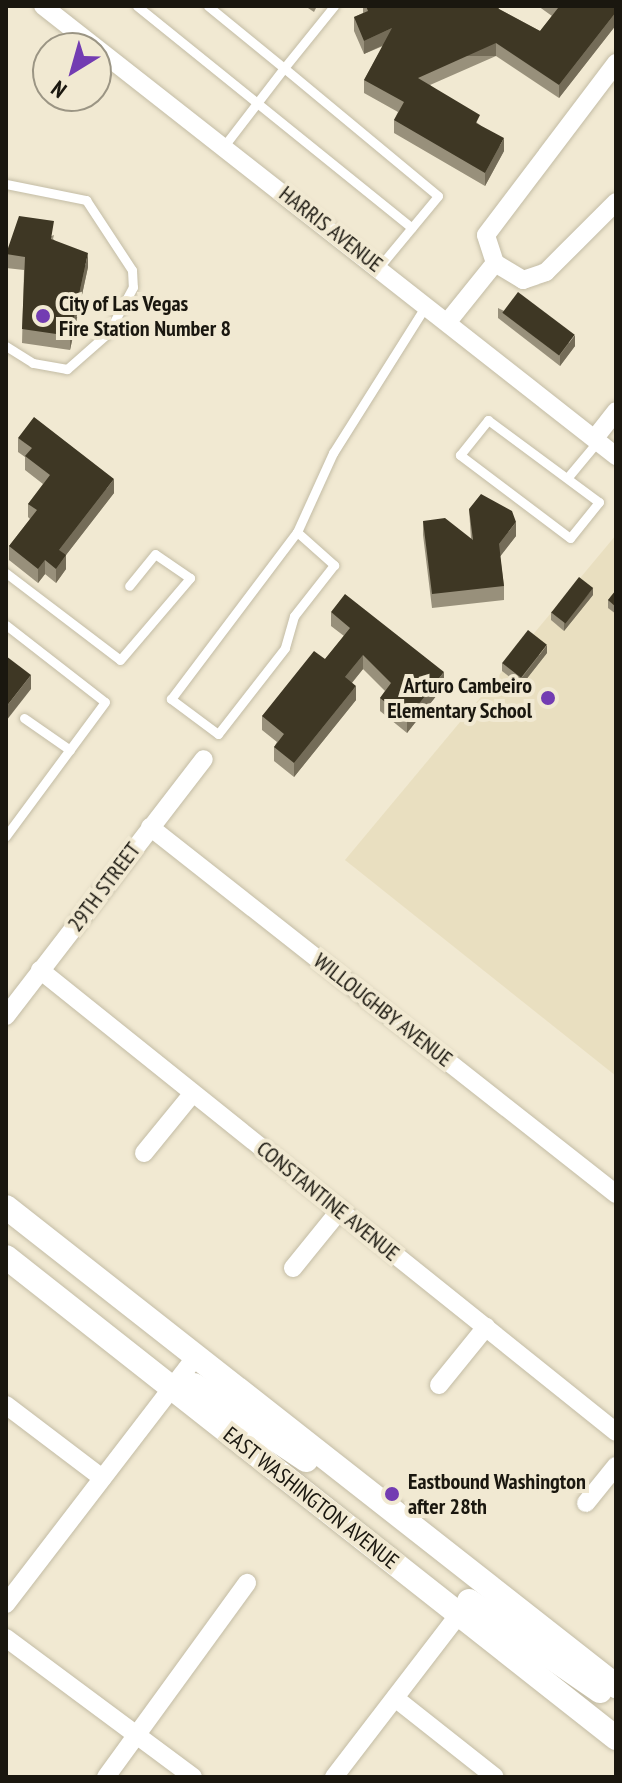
<!DOCTYPE html>
<html>
<head>
<meta charset="utf-8">
<style>
	body { margin:0 }
	#map { position:relative; width:622px; height:1783px; overflow:hidden; background:#f1e9d2; font-family:"PT Sans Narrow",sans-serif }
	div>[style] { position:absolute }
	.built>* { inset:0; background:#e9dfc0 }
	.roads { filter:drop-shadow(0 0 2px #c3bca5) drop-shadow(0 0 2px #c3bca5) }
	.service>* { height:9px; margin:-4.5px; padding:0 4.5px; transform-origin:4.5px; border-radius:4.5px; background:#fff }
	.minor>* { height:18px; margin:-9px; padding:0 9px; transform-origin:9px; border-radius:9px; background:#fff }
	.secondary>* { height:24px; margin:-12px; padding:0 12px; transform-origin:12px; border-radius:12px; background:#fff }
	.wall>* { inset:0; background:#98907b }
	.shaded-wall>* { inset:0; background:#746c58; transform-origin:0 0 }
	.building>* { inset:0; background:#3e3724; transform-origin:0 0 }
	.dots>* { width:22px; height:22px; translate:-50% -50%; box-sizing:border-box; border:4px solid #f1e9d2; border-radius:50% }
	span { translate:-50% -50%; white-space:nowrap; text-align:center; line-height:1.15; -webkit-text-stroke:8px #f1e9d2; paint-order:stroke }
	.street-label { font-size:22px; color:#1a170f }
	.poi-label { font-size:22px; color:#1a170f; font-weight:700 }
	.left { translate:0 -50%; text-align:left }
	.right { translate:-100% -50%; text-align:right }
	.frame { position:absolute; inset:0; border:8px solid #1a170f; pointer-events:none }
	.north { position:absolute; left:32px; top:32px; width:80px; height:80px; box-sizing:border-box; background:#f1e9d2; border:2px solid #9b9584; border-radius:50%; rotate:217deg; font-size:22px; font-weight:700; line-height:32px; text-align:center; color:#1a170f }
	.north::after { content:''; display:block; margin:auto; width:28px; height:36px; background:#733cb2; clip-path:polygon(50% 0,100% 100%,50% 72%,0 100%) }
</style>
</head>
<body>
<div id="map">
	<div class="built">
		<i style="clip-path:polygon(616px 535px,616px 1076px,345px 860px)"></i>
	</div>
	<div class="roads">
		<div class="service">
			<i style="left:137px;top:6px;width:353px;rotate:38.9deg"></i>
			<i style="left:208px;top:6px;width:98px;rotate:39.2deg"></i>
			<i style="left:284px;top:68px;width:80px;rotate:-51.1deg"></i>
			<i style="left:224px;top:146px;width:98px;rotate:-52.4deg"></i>
			<i style="left:284px;top:68px;width:200px;rotate:39.7deg"></i>
			<i style="left:438px;top:196px;width:92px;rotate:129.7deg"></i>
			<i style="left:6px;top:184px;width:82px;rotate:11.3deg"></i>
			<i style="left:86px;top:200px;width:84px;rotate:56.7deg"></i>
			<i style="left:132px;top:270px;width:17px;rotate:87deg"></i>
			<i style="left:133px;top:287px;width:52px;rotate:118.5deg"></i>
			<i style="left:108px;top:333px;width:55px;rotate:138.7deg"></i>
			<i style="left:67px;top:369px;width:35px;rotate:-170deg"></i>
			<i style="left:33px;top:363px;width:32px;rotate:-148deg"></i>
			<i style="left:488px;top:420px;width:138px;rotate:36.5deg"></i>
			<i style="left:599px;top:502px;width:46px;rotate:128.9deg"></i>
			<i style="left:570px;top:538px;width:138px;rotate:-143deg"></i>
			<i style="left:460px;top:455px;width:45px;rotate:-51.3deg"></i>
			<i style="left:568px;top:477px;width:47px;rotate:-50.2deg"></i>
			<i style="left:297px;top:532px;width:50px;rotate:41.7deg"></i>
			<i style="left:334px;top:565px;width:65px;rotate:128.1deg"></i>
			<i style="left:294px;top:616px;width:33px;rotate:106deg"></i>
			<i style="left:285px;top:648px;width:109px;rotate:127.9deg"></i>
			<i style="left:218px;top:734px;width:59px;rotate:-143.3deg"></i>
			<i style="left:171px;top:699px;width:209px;rotate:-53deg"></i>
			<i style="left:297px;top:532px;width:87px;rotate:-65.5deg"></i>
			<i style="left:333px;top:453px;width:176px;rotate:-57.8deg"></i>
			<i style="left:6px;top:573px;width:143px;rotate:37.3deg"></i>
			<i style="left:120px;top:660px;width:108px;rotate:-49.5deg"></i>
			<i style="left:190px;top:578px;width:42px;rotate:-145.6deg"></i>
			<i style="left:155px;top:554px;width:41px;rotate:129.1deg"></i>
			<i style="left:6px;top:625px;width:125px;rotate:37.9deg"></i>
			<i style="left:105px;top:702px;width:167px;rotate:126.5deg"></i>
			<i style="left:24px;top:718px;width:56px;rotate:34.8deg"></i>
		</div>
		<div class="minor">
			<i style="left:43px;top:6px;width:729px;rotate:38.14deg"></i>
			<i style="left:495px;top:263px;width:33px;rotate:31deg"></i>
			<i style="left:523px;top:280px;width:24px;rotate:-19deg"></i>
			<i style="left:546px;top:272px;width:99px;rotate:-45deg"></i>
			<i style="left:450px;top:319px;width:72px;rotate:-51.2deg"></i>
			<i style="left:495px;top:263px;width:29px;rotate:-108deg"></i>
			<i style="left:486px;top:235px;width:216px;rotate:-52.9deg"></i>
			<i style="left:595px;top:438px;width:34px;rotate:-52deg"></i>
			<i style="left:150px;top:827px;width:593px;rotate:38.22deg"></i>
			<i style="left:40px;top:970px;width:738px;rotate:38.73deg"></i>
			<i style="left:6px;top:1016px;width:324px;rotate:-52.4deg"></i>
			<i style="left:144px;top:1153px;width:77px;rotate:-50.8deg"></i>
			<i style="left:293px;top:1268px;width:75px;rotate:-51deg"></i>
			<i style="left:439px;top:1385px;width:75px;rotate:-51deg"></i>
			<i style="left:6px;top:1405px;width:121px;rotate:37.2deg"></i>
			<i style="left:586px;top:1503px;width:48px;rotate:-51deg"></i>
			<i style="left:6px;top:1604px;width:312px;rotate:-52.5deg"></i>
			<i style="left:6px;top:1638px;width:233px;rotate:36.6deg"></i>
			<i style="left:395px;top:1698px;width:127px;rotate:38.3deg"></i>
			<i style="left:106px;top:1777px;width:240px;rotate:-54deg"></i>
			<i style="left:334px;top:1777px;width:215px;rotate:-52.5deg"></i>
		</div>
		<div class="secondary">
			<i style="left:6px;top:1207px;width:776px;rotate:38.14deg"></i>
			<i style="left:6px;top:1257px;width:777px;rotate:38.26deg"></i>
			<i style="left:194px;top:1385px;width:135px;rotate:33.8deg"></i>
			<i style="left:469px;top:1601px;width:159px;rotate:34.5deg"></i>
		</div>
	</div>
	<div class="wall">
		<i style="clip-path:polygon(305px 6px,317px 6px,314px 12px)"></i>
		<i style="clip-path:polygon(363px 6px,497px 6px,499px 9px,540px 31px,552px 16px,538px 6px,616px 6px,616px 25px,559px 98px,496px 56px,430px 85px,480px 125px,504px 151px,485px 186px,394px 133px,394px 120px,398px 112px,364px 93px,364px 80px,383px 46px,364px 54px,354px 31px,354px 17px,363px 13px)"></i>
		<i style="clip-path:polygon(54px 235px,53px 239px,88px 267px,70px 350px,22px 343px,24px 270px,6px 268px,6px 253px)"></i>
		<i style="clip-path:polygon(498px 308px,575px 346px,560px 366px,498px 318px)"></i>
		<i style="clip-path:polygon(18px 438px,114px 493px,66px 555px,66px 569px,56px 583px,45px 574px,38px 583px,9px 560px,9px 546px,30px 519px,28px 517px,28px 504px,43px 484px,25px 470px,25px 457px,18px 452px)"></i>
		<i style="clip-path:polygon(469px 509px,516px 536px,500px 556px,504px 586px,504px 600px,432px 608px,423px 535px,423px 521px,471px 539px)"></i>
		<i style="clip-path:polygon(616px 590px,616px 614px,608px 608px,608px 600px)"></i>
		<i style="clip-path:polygon(593px 595px,564px 631px,551px 620px,551px 612px)"></i>
		<i style="clip-path:polygon(331px 612px,444px 686px,407px 733px,380px 711px,380px 698px,385px 691px,363px 669px,352px 683px,356px 700px,294px 777px,274px 761px,274px 747px,277px 742px,262px 730px,262px 716px,325px 659px,344px 636px,331px 626px)"></i>
		<i style="clip-path:polygon(547px 653px,521px 686px,502px 671px,502px 663px)"></i>
	</div>
	<div class="shaded-wall">
		<i style="clip-path:polygon(616px 12px,616px 25px,559px 98px,559px 85px)"></i>
		<i style="clip-path:polygon(392px 28px,392px 41px,364px 54px,364px 41px)"></i>
		<i style="left:496px;top:43px;width:13px;height:85px;rotate:90deg"></i>
		<i style="clip-path:polygon(504px 138px,504px 151px,485px 186px,485px 173px)"></i>
		<i style="clip-path:polygon(88px 253px,88px 267px,70px 350px,70px 336px)"></i>
		<i style="clip-path:polygon(575px 335px,575px 346px,560px 366px,560px 355px)"></i>
		<i style="clip-path:polygon(114px 479px,114px 493px,59px 564px,59px 550px)"></i>
		<i style="clip-path:polygon(516px 522px,516px 536px,499px 558px,499px 544px)"></i>
		<i style="clip-path:polygon(66px 555px,66px 569px,56px 583px,56px 569px)"></i>
		<i style="clip-path:polygon(45px 560px,45px 574px,38px 583px,38px 569px)"></i>
		<i style="clip-path:polygon(593px 588px,593px 595px,564px 631px,564px 623px)"></i>
		<i style="clip-path:polygon(547px 645px,547px 653px,521px 686px,521px 679px)"></i>
		<i style="clip-path:polygon(363px 655px,363px 669px,345px 691px,345px 677px)"></i>
		<i style="clip-path:polygon(444px 672px,444px 686px,407px 733px,407px 719px)"></i>
		<i style="clip-path:polygon(31px 675px,31px 689px,6px 721px,6px 707px)"></i>
		<i style="clip-path:polygon(356px 686px,356px 700px,294px 777px,294px 763px)"></i>
	</div>
	<div class="building">
		<i style="clip-path:polygon(366px 6px,497px 6px,499px 9px,540px 31px,558px 8px,556px 6px,616px 6px,616px 12px,559px 85px,496px 43px,418px 78px,480px 115px,476px 123px,504px 138px,485px 173px,394px 120px,404px 102px,364px 80px,392px 28px,364px 41px,354px 17px,368px 11px)"></i>
		<i style="clip-path:polygon(19px 216px,54px 221px,51px 239px,88px 253px,70px 336px,22px 329px,25px 257px,6px 254px)"></i>
		<i style="left:518px;top:292px;width:71px;height:26px;rotate:37deg"></i>
		<i style="clip-path:polygon(34px 417px,114px 479px,59px 550px,66px 555px,56px 569px,45px 560px,38px 569px,9px 546px,37px 510px,28px 504px,50px 475px,25px 456px,32px 448px,18px 438px)"></i>
		<i style="clip-path:polygon(481px 494px,512px 511px,516px 522px,499px 544px,504px 586px,432px 594px,423px 521px,445px 518px,473px 540px,469px 509px)"></i>
		<i style="left:579px;top:577px;width:18px;height:45px;rotate:38deg"></i>
		<i style="clip-path:polygon(616px 590px,616px 607px,608px 600px)"></i>
		<i style="clip-path:polygon(345px 594px,444px 672px,407px 719px,380px 698px,391px 683px,363px 655px,345px 677px,356px 686px,294px 763px,274px 747px,284px 734px,262px 716px,314px 651px,325px 659px,350px 628px,331px 612px)"></i>
		<i style="left:528px;top:630px;width:24px;height:42px;rotate:38deg"></i>
		<i style="clip-path:polygon(6px 656px,31px 675px,6px 707px)"></i>
	</div>
	<div class="dots">
		<i style="left:43px;top:316px;background:#733cb2"></i>
		<i style="left:548px;top:698px;background:#733cb2"></i>
		<i style="left:392px;top:1494px;background:#733cb2"></i>
	</div>
	<div class="street-label">
		<span style="left:331px;top:229px;rotate:38deg">HARRIS AVENUE</span>
		<span style="left:104px;top:887px;rotate:-53deg">29TH STREET</span>
		<span style="left:383px;top:1010px;rotate:38deg">WILLOUGHBY AVENUE</span>
		<span style="left:328px;top:1201px;rotate:39deg">CONSTANTINE AVENUE</span>
		<span style="left:311px;top:1498px;rotate:38deg">EAST WASHINGTON AVENUE</span>
	</div>
	<div class="poi-label">
		<span class="left" style="left:59px;top:316px">City of Las Vegas<br>Fire Station Number 8</span>
		<span class="right" style="left:532px;top:698px">Arturo Cambeiro<br>Elementary School</span>
		<span class="left" style="left:408px;top:1494px">Eastbound Washington<br>after 28th</span>
	</div>
	<div class="frame"></div>
	<div class="north">N</div>
</div>
</body>
</html>
